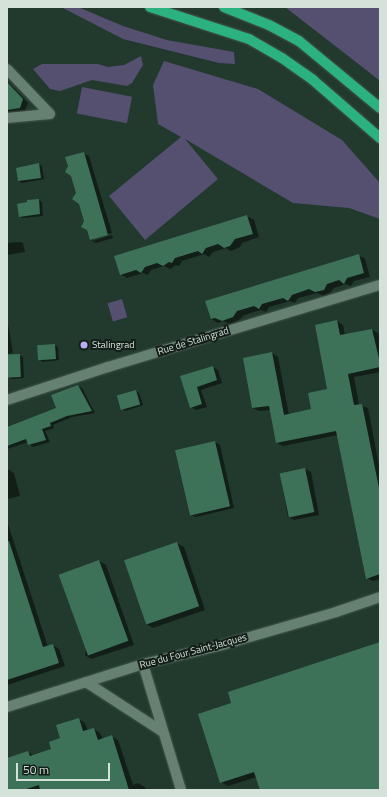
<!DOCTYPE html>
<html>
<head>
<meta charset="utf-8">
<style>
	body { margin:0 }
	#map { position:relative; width:387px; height:797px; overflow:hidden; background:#22392d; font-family:"Titillium Web",sans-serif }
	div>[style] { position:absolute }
	.green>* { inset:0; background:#554f70; transform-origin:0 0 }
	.shadow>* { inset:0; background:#0007 }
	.building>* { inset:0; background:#3e7258; transform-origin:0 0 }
	.roads { filter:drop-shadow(0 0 1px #42564c) drop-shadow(0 0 1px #42564c) }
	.minor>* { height:10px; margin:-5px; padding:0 5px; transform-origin:5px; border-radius:5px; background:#668071 }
	.major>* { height:10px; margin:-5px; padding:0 5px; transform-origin:5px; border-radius:5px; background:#2cb181 }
	.dots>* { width:11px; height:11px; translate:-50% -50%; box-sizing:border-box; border:2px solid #131e18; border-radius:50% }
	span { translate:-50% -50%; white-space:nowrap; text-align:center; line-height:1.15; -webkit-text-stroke:4px #131e18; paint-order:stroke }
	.street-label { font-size:10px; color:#d4e2da }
	.poi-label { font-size:10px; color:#d4e2da }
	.left { translate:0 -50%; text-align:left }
	.frame { position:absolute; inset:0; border:8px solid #d4e2da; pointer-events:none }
	.scale { position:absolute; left:16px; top:763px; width:94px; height:18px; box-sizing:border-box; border:2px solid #d4e2da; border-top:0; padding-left:5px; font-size:12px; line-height:14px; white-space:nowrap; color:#d4e2da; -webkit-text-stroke:3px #131e18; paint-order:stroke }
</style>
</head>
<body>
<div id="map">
	<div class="green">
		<i style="clip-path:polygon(61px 7px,78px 7px,123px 26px,167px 40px,234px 52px,235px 64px,219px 63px,123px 39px)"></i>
		<i style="clip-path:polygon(285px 7px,380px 7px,380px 81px,370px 73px)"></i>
		<i style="clip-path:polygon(141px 56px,143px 65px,132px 83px,127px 86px,92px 80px,60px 91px,50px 89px,33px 69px,42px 64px,98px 64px,108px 67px,124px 65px)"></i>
		<i style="clip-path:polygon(164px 61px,258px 89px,342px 140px,380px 183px,380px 219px,349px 208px,293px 203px,185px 139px,218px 179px,145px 240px,109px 196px,181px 137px,158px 124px,153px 85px)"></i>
		<i style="left:82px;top:87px;width:51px;height:27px;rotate:11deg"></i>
		<i style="left:122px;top:299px;width:19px;height:15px;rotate:74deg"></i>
	</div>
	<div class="shadow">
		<i style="clip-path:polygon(7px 81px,28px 103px,25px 111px,7px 113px)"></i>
		<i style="clip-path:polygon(83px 153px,89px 156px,112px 233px,93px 238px,93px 241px,112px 235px,113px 238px,96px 243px,91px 240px,77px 193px)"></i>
		<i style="clip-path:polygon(38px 164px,42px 166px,44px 179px,22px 183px,19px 181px)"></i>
		<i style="clip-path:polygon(39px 200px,42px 202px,43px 216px,23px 218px,20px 217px)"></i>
		<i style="clip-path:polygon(247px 216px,254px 220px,259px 237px,242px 243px,240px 247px,231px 251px,226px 248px,213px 252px,209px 257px,204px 254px,182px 261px,179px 266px,176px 265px,170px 269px,164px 266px,151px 270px,148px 275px,143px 273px,127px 278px,120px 274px)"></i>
		<i style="clip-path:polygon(20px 242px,23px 243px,25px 252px,7px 255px,7px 243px)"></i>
		<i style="clip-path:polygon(358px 255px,365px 259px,370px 277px,354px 281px,351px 286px,346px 284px,334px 288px,330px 293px,323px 296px,317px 293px,298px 298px,295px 303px,290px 301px,269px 307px,266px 312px,261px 310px,244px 315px,239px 320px,230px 324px,223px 321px,218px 323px,211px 319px)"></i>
		<i style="clip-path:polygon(7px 318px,13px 353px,7px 354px)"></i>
		<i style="clip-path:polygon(337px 321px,343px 325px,345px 335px,372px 330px,378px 333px,380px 341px,380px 372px,354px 377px,359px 405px,368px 408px,380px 471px,380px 579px,373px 581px,367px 578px,338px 435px,283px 446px,277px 443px,270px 410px,259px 411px,253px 408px,272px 353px,278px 357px,289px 415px,312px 410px,329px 390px)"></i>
		<i style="clip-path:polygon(55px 345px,58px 347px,59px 360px,43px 362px,40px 360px)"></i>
		<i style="clip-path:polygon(19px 355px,23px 357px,24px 378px,12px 379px,9px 377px)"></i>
		<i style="clip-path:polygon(213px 367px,218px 370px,222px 383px,201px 390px,207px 407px,196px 410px,191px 407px,182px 377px)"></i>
		<i style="clip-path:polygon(78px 386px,82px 388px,95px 413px,72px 417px,53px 425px,54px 428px,45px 431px,50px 442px,33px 447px,28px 442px,7px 449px,7px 427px,57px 409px)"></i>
		<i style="clip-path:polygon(136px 391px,139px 393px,143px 405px,125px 411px,122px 409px)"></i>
		<i style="clip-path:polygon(215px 442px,220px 445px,234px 508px,196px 517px,191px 515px)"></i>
		<i style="clip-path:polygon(7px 469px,14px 473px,20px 496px,7px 499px)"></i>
		<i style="clip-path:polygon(305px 469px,311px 472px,319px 515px,294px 520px,288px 517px,280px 474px)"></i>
		<i style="clip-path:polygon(7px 521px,48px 647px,53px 645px,59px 649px,65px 666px,7px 685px)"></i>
		<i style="clip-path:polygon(177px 543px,184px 547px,205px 610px,153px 628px,146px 624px)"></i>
		<i style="clip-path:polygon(99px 561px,106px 565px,134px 645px,91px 659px,85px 655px)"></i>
		<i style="clip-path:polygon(380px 643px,380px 790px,261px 790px,257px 777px,228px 786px,221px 782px,233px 704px)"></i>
		<i style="clip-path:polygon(79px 719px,85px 723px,88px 731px,94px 729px,100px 733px,103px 739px,111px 736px,118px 740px,133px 785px,138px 783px,145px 787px,146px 790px,7px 790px,7px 759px,28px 752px,34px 756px,52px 750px)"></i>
	</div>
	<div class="building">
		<i style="clip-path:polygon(7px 82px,23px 99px,20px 108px,7px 110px)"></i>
		<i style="clip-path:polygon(84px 152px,108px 235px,90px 240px,87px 230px,81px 227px,84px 221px,79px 204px,72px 199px,76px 193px,71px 176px,65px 172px,68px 166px,65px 157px)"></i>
		<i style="clip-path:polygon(39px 163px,41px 178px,18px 181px,16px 168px)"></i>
		<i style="clip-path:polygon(39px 199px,40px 214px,19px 217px,17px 204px,27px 202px,27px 200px)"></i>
		<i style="clip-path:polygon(247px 215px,253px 234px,235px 239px,230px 246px,224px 248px,218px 244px,206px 248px,202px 254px,198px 251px,175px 258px,172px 263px,169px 262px,163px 266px,157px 263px,145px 267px,141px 273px,136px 270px,120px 275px,114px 256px)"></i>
		<i style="clip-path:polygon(359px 254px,364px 273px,347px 278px,344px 284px,339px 280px,327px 284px,324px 290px,315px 292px,309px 289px,292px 295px,288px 301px,283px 298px,262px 304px,259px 309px,254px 306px,237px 311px,233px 317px,222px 321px,215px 318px,211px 319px,205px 301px)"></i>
		<i style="clip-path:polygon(337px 320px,340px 335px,372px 329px,380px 363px,380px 367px,348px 374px,354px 405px,362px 404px,380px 493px,380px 574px,366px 579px,336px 431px,276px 443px,269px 406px,252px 408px,243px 358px,272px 352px,284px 415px,311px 409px,308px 393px,327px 389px,315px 325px)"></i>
		<i style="left:55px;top:344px;width:15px;height:18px;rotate:86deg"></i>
		<i style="left:20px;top:354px;width:23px;height:13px;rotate:88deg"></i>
		<i style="clip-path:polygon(213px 366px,217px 380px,197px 387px,202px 404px,190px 408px,180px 376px)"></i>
		<i style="clip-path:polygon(78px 385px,92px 411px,67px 416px,50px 423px,51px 426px,42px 429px,46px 440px,28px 445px,26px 439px,7px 446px,7px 427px,56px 408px,51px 395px)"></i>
		<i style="left:136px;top:390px;width:15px;height:20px;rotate:74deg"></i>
		<i style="left:215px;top:441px;width:67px;height:41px;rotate:77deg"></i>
		<i style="left:305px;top:468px;width:45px;height:26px;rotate:78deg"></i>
		<i style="clip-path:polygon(7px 541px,9px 541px,43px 647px,53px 644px,59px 663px,7px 680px)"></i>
		<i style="left:177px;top:542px;width:68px;height:56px;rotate:71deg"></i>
		<i style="left:99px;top:560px;width:86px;height:43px;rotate:70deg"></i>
		<i style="clip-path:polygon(380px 642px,380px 790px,260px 790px,254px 772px,220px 783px,198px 714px,231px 703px,228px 692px)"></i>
		<i style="clip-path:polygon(79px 718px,83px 731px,94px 728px,98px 740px,112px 735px,129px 790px,40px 790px,39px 785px,23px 790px,7px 790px,7px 758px,28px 751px,30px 756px,51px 749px,49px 742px,60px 738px,56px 725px)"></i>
	</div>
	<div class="roads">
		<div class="minor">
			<i style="left:7px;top:69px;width:62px;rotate:46.3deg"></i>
			<i style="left:7px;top:118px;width:43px;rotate:-5.3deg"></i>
			<i style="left:7px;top:400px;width:106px;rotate:-18.1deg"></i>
			<i style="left:108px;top:367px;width:284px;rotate:-16.8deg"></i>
			<i style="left:143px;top:664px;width:132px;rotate:73.2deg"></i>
			<i style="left:86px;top:682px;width:92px;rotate:33deg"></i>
			<i style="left:7px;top:707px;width:143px;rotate:-17.5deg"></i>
			<i style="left:143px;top:664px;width:81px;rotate:-13.5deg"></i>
			<i style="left:222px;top:645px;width:119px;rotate:-16.1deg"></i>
			<i style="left:336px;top:612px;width:46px;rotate:-18.8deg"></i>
		</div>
		<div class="major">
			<i style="left:150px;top:7px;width:104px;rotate:17.9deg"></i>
			<i style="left:249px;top:39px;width:38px;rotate:30deg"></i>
			<i style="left:282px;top:58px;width:38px;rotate:35deg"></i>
			<i style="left:313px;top:80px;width:89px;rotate:40.9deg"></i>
			<i style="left:224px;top:7px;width:48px;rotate:21.8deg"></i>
			<i style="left:269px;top:25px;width:34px;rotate:28deg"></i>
			<i style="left:299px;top:41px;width:105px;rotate:39.6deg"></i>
		</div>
	</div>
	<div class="dots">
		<i style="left:84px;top:345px;background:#baaaf6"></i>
	</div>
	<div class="street-label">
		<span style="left:193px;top:341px;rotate:-17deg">Rue de Stalingrad</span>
		<span style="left:193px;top:651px;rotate:-15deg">Rue du Four Saint-Jacques</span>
	</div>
	<div class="poi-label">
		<span class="left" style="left:92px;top:345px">Stalingrad</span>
	</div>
	<div class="frame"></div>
	<div class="scale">50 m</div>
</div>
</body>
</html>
